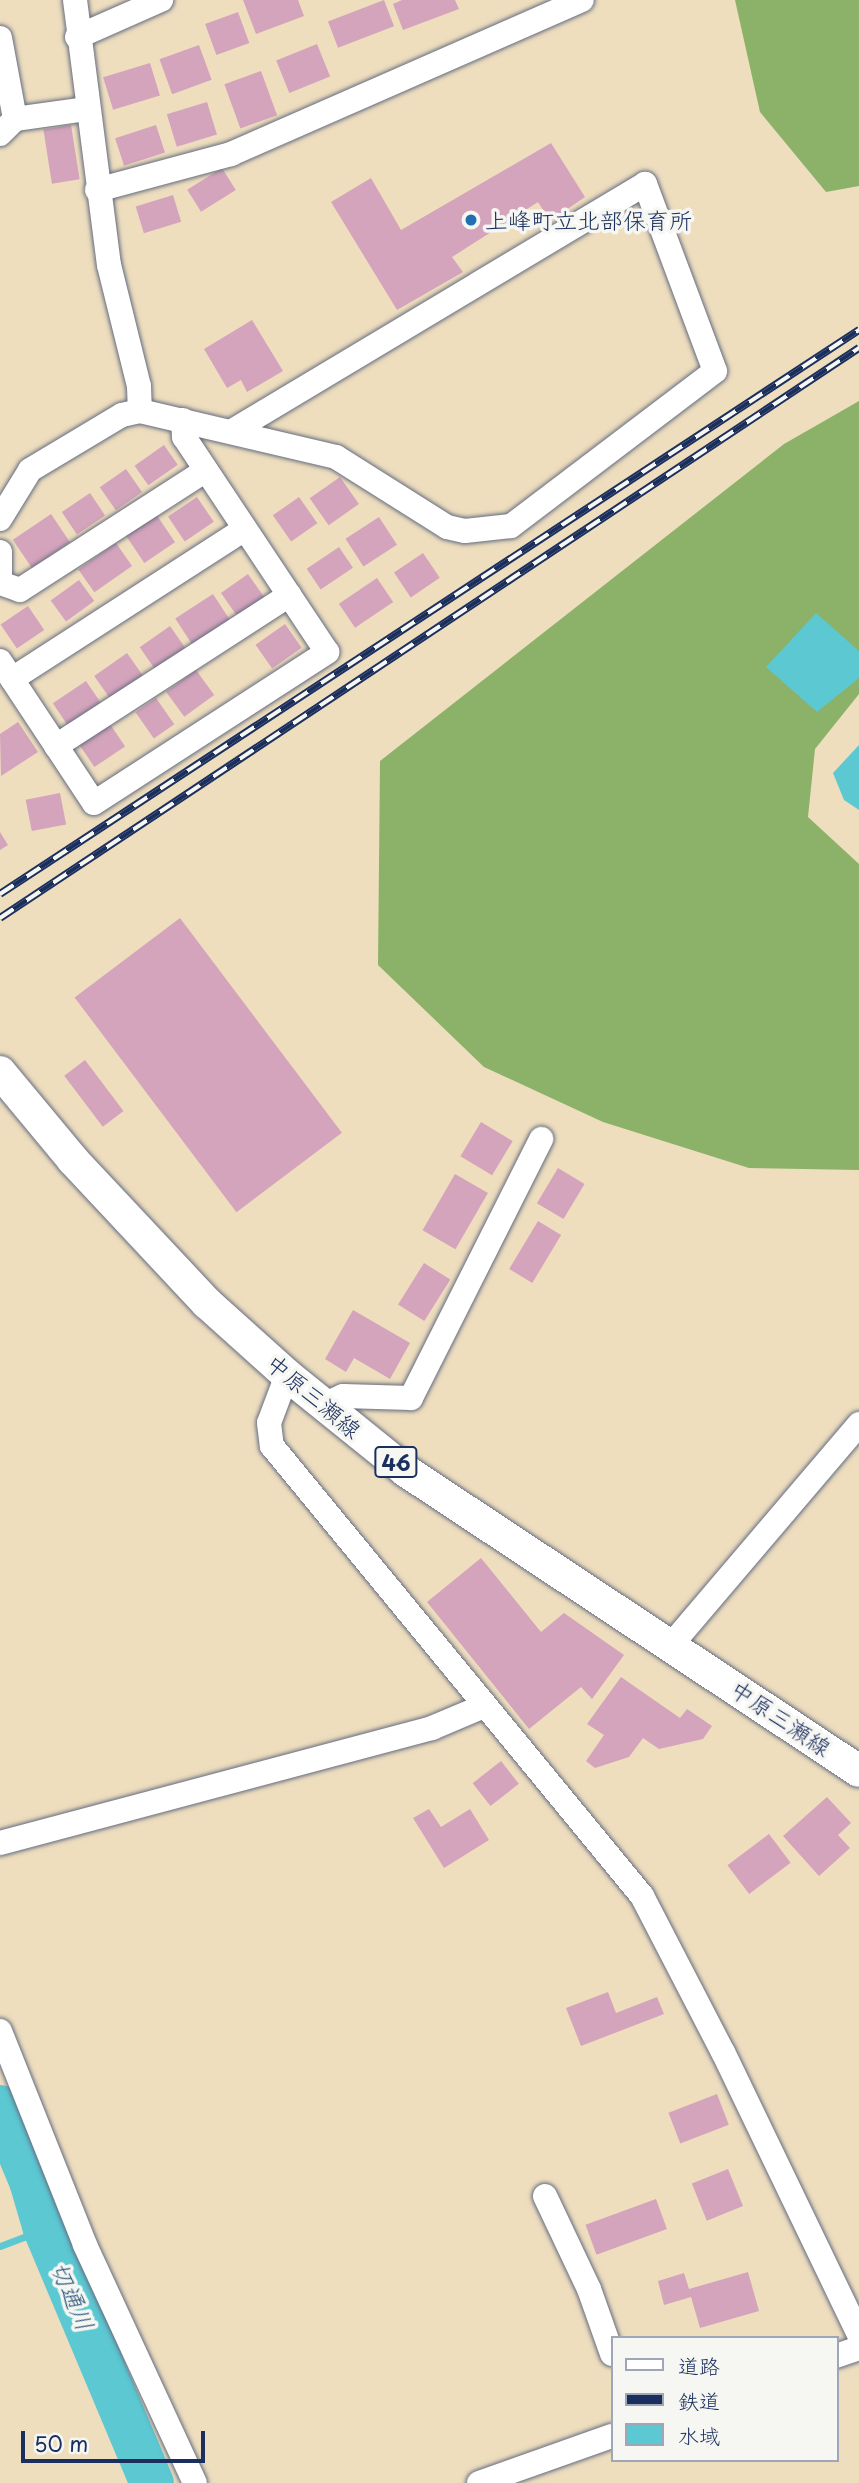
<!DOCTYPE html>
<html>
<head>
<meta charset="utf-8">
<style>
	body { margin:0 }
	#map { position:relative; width:859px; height:2483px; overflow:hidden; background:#eedebe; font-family:"Playpen Sans","Klee One",sans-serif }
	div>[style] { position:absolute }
	.forest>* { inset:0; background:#8bb268 }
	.water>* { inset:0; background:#5bc8d2 }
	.stream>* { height:7px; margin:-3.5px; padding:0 3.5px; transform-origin:3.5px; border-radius:3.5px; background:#5bc8d2 }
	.river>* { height:44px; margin:-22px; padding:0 22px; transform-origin:22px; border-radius:22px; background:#5bc8d2 }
	.building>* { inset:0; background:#d4a4bc; transform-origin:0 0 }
	.roads { filter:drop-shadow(0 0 2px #656c80) drop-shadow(0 0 2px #656c80) }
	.minor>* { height:24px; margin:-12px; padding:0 12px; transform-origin:12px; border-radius:12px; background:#fff }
	.major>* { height:32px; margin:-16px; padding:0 16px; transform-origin:16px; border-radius:16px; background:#fff }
	.rail>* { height:8px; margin-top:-4px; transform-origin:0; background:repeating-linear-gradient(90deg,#f6f6f2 0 16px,#1b2f5e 0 32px); box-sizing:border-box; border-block:2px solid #1b2f5e }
	.dots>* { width:19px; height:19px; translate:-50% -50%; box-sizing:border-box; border:4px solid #f6f6f2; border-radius:50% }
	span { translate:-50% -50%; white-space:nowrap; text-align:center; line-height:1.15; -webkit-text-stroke:7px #f6f6f2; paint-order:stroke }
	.shield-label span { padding:2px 5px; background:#f6f6f2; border:2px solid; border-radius:5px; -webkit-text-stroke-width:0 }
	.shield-label { font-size:21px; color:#1b2f5e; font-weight:700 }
	.poi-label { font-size:23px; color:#1b2f5e }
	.left { translate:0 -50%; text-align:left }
	.street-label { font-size:23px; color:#1b2f5e }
	.water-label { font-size:24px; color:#2b557b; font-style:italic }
	.legend { position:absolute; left:611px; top:2336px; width:228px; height:126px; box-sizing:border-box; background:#f6f6f2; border:2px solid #9ea6b7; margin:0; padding:9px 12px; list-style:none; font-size:21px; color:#1b2f5e }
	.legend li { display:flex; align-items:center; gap:14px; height:35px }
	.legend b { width:35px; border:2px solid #9ea6b7 }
	.scale { position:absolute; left:21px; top:2431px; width:184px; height:32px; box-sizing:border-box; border:4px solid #1b2f5e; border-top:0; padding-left:9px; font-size:21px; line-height:24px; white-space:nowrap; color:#1b2f5e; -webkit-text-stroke:5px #f6f6f2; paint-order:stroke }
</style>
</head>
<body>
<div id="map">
	<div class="forest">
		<i style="clip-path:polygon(735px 0,859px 0,859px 186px,826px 192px,760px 112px)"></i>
		<i style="clip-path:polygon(859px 401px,859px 694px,815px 749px,808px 817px,859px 864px,859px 1170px,749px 1168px,603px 1122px,484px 1067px,378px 965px,380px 761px,784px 444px)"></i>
	</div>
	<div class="water">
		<i style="clip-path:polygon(816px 613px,859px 651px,859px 678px,817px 712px,766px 667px)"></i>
		<i style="clip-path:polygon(859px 745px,859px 810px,844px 800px,833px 773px)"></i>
	</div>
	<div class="stream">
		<i style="left:0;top:2246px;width:48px;rotate:-20.7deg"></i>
	</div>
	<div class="river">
		<i style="left:0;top:2107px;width:80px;rotate:67.3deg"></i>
		<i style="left:31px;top:2181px;width:50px;rotate:73.7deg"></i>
		<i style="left:45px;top:2229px;width:276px;rotate:67.2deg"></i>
	</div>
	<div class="building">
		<i style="clip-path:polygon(243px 0,298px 0,304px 16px,256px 34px)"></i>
		<i style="left:384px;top:0;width:28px;height:60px;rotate:69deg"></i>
		<i style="clip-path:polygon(402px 0,455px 0,459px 9px,403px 30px,393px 4px)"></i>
		<i style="left:238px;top:12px;width:33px;height:35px;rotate:70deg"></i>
		<i style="left:317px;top:44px;width:35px;height:44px;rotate:68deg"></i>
		<i style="left:199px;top:45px;width:37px;height:42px;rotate:70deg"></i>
		<i style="left:150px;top:63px;width:34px;height:49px;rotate:73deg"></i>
		<i style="left:261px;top:71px;width:47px;height:39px;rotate:70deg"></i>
		<i style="left:207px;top:102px;width:34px;height:42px;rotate:73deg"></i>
		<i style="left:71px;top:125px;width:55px;height:28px;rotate:81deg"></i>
		<i style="left:156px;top:125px;width:29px;height:43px;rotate:72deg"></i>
		<i style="clip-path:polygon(551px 143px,585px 197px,550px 221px,538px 202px,452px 257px,463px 272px,397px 310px,331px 202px,371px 178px,401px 230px)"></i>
		<i style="left:222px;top:168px;width:26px;height:41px;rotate:58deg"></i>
		<i style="left:173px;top:195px;width:28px;height:39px;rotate:73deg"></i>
		<i style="clip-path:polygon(252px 320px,283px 371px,247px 392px,241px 380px,227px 388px,204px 349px)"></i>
		<i style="left:164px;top:445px;width:24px;height:36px;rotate:55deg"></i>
		<i style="left:126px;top:469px;width:28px;height:32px;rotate:55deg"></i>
		<i style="left:340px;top:477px;width:33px;height:37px;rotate:55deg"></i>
		<i style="left:90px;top:493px;width:27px;height:34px;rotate:56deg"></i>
		<i style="left:197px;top:497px;width:30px;height:35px;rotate:56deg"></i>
		<i style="left:299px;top:497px;width:32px;height:32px;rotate:55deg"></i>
		<i style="left:51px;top:514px;width:34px;height:46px;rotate:56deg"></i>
		<i style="left:156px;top:514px;width:34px;height:37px;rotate:56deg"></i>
		<i style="left:379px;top:517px;width:33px;height:40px;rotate:57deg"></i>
		<i style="left:116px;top:543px;width:28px;height:46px;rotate:55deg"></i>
		<i style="left:339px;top:547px;width:25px;height:39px;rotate:56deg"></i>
		<i style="left:423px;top:553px;width:30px;height:35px;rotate:56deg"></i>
		<i style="left:248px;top:574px;width:29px;height:33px;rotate:55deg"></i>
		<i style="left:377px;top:578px;width:29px;height:46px;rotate:56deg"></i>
		<i style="left:79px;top:580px;width:26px;height:35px;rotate:54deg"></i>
		<i style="left:213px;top:594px;width:31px;height:45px;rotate:57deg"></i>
		<i style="left:28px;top:606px;width:29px;height:33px;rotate:56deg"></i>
		<i style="left:285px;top:624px;width:29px;height:36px;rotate:55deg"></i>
		<i style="left:170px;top:626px;width:28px;height:37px;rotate:55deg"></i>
		<i style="left:127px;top:653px;width:29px;height:40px;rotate:55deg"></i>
		<i style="left:196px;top:670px;width:31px;height:37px;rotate:54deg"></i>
		<i style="left:86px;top:681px;width:30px;height:40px;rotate:56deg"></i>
		<i style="left:156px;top:698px;width:32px;height:25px;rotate:55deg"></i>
		<i style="clip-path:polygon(18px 722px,38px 752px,1px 776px,0 734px)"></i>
		<i style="left:110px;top:724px;width:27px;height:37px;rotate:56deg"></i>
		<i style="left:60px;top:793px;width:32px;height:35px;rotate:79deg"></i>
		<i style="clip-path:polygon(0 832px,8px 845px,0 850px)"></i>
		<i style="left:180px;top:918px;width:269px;height:132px;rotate:53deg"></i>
		<i style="left:85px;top:1060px;width:64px;height:26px;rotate:53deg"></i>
		<i style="left:481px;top:1122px;width:37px;height:40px;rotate:31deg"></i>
		<i style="left:558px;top:1168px;width:31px;height:41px;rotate:31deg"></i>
		<i style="left:455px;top:1174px;width:38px;height:65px;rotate:30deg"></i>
		<i style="left:538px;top:1221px;width:27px;height:56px;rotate:31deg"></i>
		<i style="left:424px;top:1263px;width:31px;height:49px;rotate:32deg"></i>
		<i style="clip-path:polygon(353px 1310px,410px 1343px,390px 1379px,354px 1358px,346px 1372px,325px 1359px)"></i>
		<i style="clip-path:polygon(481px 1558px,541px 1632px,564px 1613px,624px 1655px,592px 1699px,581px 1687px,529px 1729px,427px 1602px)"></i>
		<i style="clip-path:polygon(621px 1677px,680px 1718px,687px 1709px,712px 1726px,703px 1739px,659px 1749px,643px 1738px,629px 1757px,595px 1768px,586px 1761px,604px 1735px,587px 1724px)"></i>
		<i style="left:501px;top:1761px;width:29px;height:36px;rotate:52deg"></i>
		<i style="clip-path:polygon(827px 1797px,851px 1823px,838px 1835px,850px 1848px,819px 1876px,783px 1836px)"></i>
		<i style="clip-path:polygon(429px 1809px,441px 1827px,470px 1809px,489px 1840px,444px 1868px,413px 1818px)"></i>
		<i style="left:769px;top:1834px;width:36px;height:52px;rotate:53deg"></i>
		<i style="clip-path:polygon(608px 1992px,616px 2013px,657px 1997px,664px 2014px,581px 2046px,566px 2008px)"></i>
		<i style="left:717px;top:2094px;width:33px;height:52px;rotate:69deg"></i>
		<i style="left:728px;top:2169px;width:40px;height:39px;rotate:68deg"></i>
		<i style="left:656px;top:2199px;width:32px;height:75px;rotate:70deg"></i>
		<i style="clip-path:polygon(748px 2272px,759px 2311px,700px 2328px,691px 2297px,664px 2305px,658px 2281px,684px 2273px,689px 2289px)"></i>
	</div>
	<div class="roads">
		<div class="minor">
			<i style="left:75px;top:0;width:267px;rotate:82.7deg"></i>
			<i style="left:109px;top:265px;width:125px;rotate:76.1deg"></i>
			<i style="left:139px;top:386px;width:25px;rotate:88deg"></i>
			<i style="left:77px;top:37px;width:92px;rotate:-23.8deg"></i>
			<i style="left:0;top:38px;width:82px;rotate:79.5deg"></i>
			<i style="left:0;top:134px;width:21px;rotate:-45deg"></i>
			<i style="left:15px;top:119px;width:73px;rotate:-7.9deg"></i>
			<i style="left:97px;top:190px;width:139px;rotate:-15deg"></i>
			<i style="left:231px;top:154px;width:383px;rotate:-23.7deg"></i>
			<i style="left:0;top:519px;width:57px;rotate:-58.5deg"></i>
			<i style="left:30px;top:470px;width:107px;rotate:-30.9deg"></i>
			<i style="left:122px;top:415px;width:18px;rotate:-13deg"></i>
			<i style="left:140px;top:411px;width:201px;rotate:13.2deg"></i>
			<i style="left:336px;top:457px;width:131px;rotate:32.2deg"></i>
			<i style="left:447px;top:527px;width:18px;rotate:13deg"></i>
			<i style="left:465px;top:531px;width:46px;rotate:-6.2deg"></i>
			<i style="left:511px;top:526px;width:256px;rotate:-37.2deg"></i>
			<i style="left:715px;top:371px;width:200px;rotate:-110.5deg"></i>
			<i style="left:645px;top:184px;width:481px;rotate:149.1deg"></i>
			<i style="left:0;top:552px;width:31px;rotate:90deg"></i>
			<i style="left:0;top:583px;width:21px;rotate:19deg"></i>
			<i style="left:20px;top:590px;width:221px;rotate:-32.8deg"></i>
			<i style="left:0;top:661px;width:170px;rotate:56.5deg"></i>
			<i style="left:94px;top:803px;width:278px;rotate:-32.9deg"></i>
			<i style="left:327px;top:652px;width:258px;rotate:-123.6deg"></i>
			<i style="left:184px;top:437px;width:17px;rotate:-93deg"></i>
			<i style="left:12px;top:679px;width:277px;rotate:-32.8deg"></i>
			<i style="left:56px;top:746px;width:278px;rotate:-32.9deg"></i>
			<i style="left:287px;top:1375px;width:51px;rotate:110.6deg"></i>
			<i style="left:269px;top:1423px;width:23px;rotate:83deg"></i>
			<i style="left:272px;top:1446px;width:583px;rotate:50.57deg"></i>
			<i style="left:642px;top:1896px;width:176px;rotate:62.6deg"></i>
			<i style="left:723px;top:2052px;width:314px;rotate:64.3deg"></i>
			<i style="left:323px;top:1405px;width:22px;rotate:-24deg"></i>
			<i style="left:343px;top:1396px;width:68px;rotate:1.7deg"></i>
			<i style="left:411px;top:1398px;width:290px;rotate:-63.3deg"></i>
			<i style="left:672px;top:1644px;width:289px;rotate:-49.6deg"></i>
			<i style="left:0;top:1843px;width:447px;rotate:-14.9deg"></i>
			<i style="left:432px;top:1728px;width:56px;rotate:-22.9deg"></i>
			<i style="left:0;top:2031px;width:230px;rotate:68.3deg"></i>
			<i style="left:85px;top:2245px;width:262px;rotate:65.2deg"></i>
			<i style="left:545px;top:2196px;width:103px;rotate:64.7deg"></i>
			<i style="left:589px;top:2289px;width:69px;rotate:70.5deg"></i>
			<i style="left:836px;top:2356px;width:24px;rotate:-19deg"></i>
			<i style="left:479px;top:2483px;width:141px;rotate:-19.5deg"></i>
		</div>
		<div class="major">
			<i style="left:0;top:1072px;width:114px;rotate:50.3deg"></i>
			<i style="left:73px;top:1160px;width:196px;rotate:46.9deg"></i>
			<i style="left:207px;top:1303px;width:108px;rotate:42deg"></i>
			<i style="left:287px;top:1375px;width:153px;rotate:38.9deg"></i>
			<i style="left:406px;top:1471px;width:543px;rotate:33.51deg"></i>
		</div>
	</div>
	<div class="rail">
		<i style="left:0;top:894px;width:1028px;rotate:-33.29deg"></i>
		<i style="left:0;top:918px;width:1031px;rotate:-33.57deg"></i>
	</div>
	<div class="dots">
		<i style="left:471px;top:220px;background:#1f6fb2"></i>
	</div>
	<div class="shield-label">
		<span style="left:396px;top:1462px">46</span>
	</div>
	<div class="poi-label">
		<span class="left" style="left:485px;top:220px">上峰町立北部保育所</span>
	</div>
	<div class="street-label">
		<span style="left:314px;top:1396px;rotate:40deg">中原三瀬線</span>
		<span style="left:781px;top:1718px;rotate:34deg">中原三瀬線</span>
	</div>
	<div class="water-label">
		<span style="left:73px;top:2296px;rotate:67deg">切通川</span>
	</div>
	<ul class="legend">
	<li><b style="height:9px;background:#fff"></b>道路</li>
	<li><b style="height:9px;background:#1b2f5e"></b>鉄道</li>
	<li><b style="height:19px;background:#5bc8d2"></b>水域</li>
	</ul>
	<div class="scale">50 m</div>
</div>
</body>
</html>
